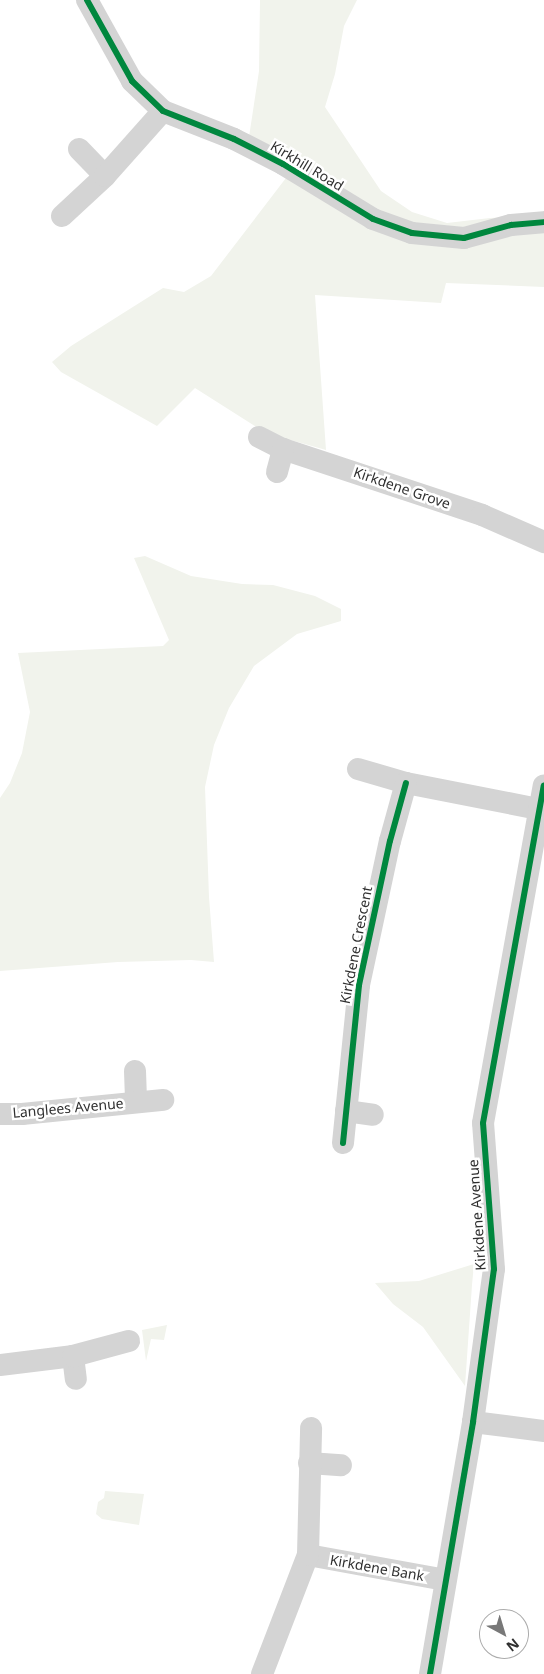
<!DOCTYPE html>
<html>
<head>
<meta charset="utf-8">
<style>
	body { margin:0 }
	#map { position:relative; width:544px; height:1674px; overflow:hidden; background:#fff; font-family:"Noto Sans",sans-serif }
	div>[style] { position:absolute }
	.green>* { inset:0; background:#f1f3ec }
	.minor>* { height:22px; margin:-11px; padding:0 11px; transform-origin:11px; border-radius:11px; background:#d4d4d4 }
	.cycleway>* { height:6px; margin:-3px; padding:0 3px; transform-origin:3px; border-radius:3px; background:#00873e }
	span { translate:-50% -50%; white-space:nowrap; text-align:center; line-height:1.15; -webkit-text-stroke:5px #fff; paint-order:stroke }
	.street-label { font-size:14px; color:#303030 }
	.north { position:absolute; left:479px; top:1609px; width:50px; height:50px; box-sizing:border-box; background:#fff; border:1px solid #acacac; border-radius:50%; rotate:141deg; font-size:14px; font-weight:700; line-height:20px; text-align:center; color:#303030 }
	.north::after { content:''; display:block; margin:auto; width:18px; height:22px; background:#787878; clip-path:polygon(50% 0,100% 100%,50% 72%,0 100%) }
</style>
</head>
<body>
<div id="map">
	<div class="green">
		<i style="clip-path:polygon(260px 0,357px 0,344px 26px,335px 74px,325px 107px,381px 191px,412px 212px,447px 223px,490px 218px,544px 215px,470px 228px,397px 221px,360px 205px,296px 158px,249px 137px,259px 71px)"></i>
		<i style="clip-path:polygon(289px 174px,411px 241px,544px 229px,544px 287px,446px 283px,441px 303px,315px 295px,326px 450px,266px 433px,195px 388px,157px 426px,61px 372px,52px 362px,71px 346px,163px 288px,184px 292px,211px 276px)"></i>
		<i style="clip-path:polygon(145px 556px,191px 576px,242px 584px,273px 585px,315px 596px,341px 609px,341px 621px,297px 634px,254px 666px,229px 708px,214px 745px,205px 787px,209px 897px,214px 962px,191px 960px,118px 962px,0 971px,0 798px,10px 783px,22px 753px,30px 712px,18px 653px,163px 646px,169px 640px,134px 558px)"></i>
		<i style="clip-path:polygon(474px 1264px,472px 1285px,465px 1386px,423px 1327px,393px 1304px,375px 1283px,419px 1281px)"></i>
		<i style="clip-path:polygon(167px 1325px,164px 1340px,151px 1339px,146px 1361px,142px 1330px)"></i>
		<i style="clip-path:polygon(105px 1491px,144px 1494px,139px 1525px,102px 1519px,96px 1514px,98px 1502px,104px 1498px)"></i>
	</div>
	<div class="minor">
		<i style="left:87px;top:0;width:93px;rotate:60.9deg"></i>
		<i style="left:132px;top:81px;width:43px;rotate:44.1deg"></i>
		<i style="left:163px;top:111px;width:76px;rotate:21.5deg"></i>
		<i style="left:234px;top:139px;width:55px;rotate:27deg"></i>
		<i style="left:283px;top:164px;width:105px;rotate:31.4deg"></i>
		<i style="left:373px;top:219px;width:41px;rotate:19.7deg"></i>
		<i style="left:412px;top:233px;width:52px;rotate:5.5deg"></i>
		<i style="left:464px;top:238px;width:49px;rotate:-15.5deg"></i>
		<i style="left:511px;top:225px;width:33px;rotate:-5deg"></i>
		<i style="left:79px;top:149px;width:37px;rotate:46deg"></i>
		<i style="left:62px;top:216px;width:59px;rotate:-42.9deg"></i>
		<i style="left:105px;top:176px;width:87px;rotate:-48.3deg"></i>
		<i style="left:259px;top:437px;width:27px;rotate:27deg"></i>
		<i style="left:283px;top:449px;width:210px;rotate:18.3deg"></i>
		<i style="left:482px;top:515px;width:68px;rotate:23.5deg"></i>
		<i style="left:277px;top:472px;width:24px;rotate:-75deg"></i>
		<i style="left:358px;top:769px;width:50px;rotate:16.3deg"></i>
		<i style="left:406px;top:783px;width:136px;rotate:11.1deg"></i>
		<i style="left:135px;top:1071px;width:30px;rotate:88deg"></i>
		<i style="left:346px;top:1111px;width:27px;rotate:8deg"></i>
		<i style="left:0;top:1114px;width:22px"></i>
		<i style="left:22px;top:1114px;width:142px;rotate:-5.7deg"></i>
		<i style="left:343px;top:1143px;width:159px;rotate:-84.2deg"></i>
		<i style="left:359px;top:985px;width:147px;rotate:-77.9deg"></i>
		<i style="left:390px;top:841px;width:60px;rotate:-74.6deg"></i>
		<i style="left:73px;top:1356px;width:23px;rotate:83deg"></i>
		<i style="left:0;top:1365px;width:74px;rotate:-7deg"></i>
		<i style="left:73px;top:1356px;width:58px;rotate:-15deg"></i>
		<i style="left:473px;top:1422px;width:72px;rotate:7.2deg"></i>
		<i style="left:309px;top:1463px;width:32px;rotate:4deg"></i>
		<i style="left:308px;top:1555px;width:139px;rotate:10.3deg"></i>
		<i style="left:262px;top:1674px;width:128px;rotate:-68.9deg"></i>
		<i style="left:308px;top:1555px;width:127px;rotate:-88.6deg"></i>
		<i style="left:430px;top:1674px;width:256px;rotate:-80.3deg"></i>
		<i style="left:473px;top:1422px;width:154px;rotate:-82.2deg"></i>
		<i style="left:494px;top:1269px;width:146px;rotate:-94.3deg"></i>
		<i style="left:483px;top:1123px;width:343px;rotate:-79.8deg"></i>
	</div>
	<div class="cycleway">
		<i style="left:87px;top:0;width:93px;rotate:60.9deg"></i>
		<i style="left:132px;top:81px;width:43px;rotate:44.1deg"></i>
		<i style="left:163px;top:111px;width:76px;rotate:21.5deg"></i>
		<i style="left:234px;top:139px;width:55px;rotate:27deg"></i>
		<i style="left:283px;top:164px;width:105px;rotate:31.4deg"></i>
		<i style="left:373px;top:219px;width:41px;rotate:19.7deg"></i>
		<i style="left:412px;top:233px;width:52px;rotate:5.5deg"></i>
		<i style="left:464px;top:238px;width:49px;rotate:-15.5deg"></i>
		<i style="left:511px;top:225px;width:33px;rotate:-5deg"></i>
		<i style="left:343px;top:1143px;width:159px;rotate:-84.2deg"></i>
		<i style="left:359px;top:985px;width:147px;rotate:-77.9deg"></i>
		<i style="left:390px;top:841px;width:60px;rotate:-74.6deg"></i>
		<i style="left:430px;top:1674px;width:256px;rotate:-80.3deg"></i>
		<i style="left:473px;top:1422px;width:154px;rotate:-82.2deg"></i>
		<i style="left:494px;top:1269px;width:146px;rotate:-94.3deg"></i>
		<i style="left:483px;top:1123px;width:343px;rotate:-79.8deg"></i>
	</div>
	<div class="street-label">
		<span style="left:307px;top:166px;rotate:31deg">Kirkhill Road</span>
		<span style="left:402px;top:488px;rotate:19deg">Kirkdene Grove</span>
		<span style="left:356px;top:945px;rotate:-79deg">Kirkdene Crescent</span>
		<span style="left:68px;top:1108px;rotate:-5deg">Langlees Avenue</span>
		<span style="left:477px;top:1215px;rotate:-94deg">Kirkdene Avenue</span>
		<span style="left:377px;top:1568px;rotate:10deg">Kirkdene Bank</span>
	</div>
	<div class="north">N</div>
</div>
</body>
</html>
